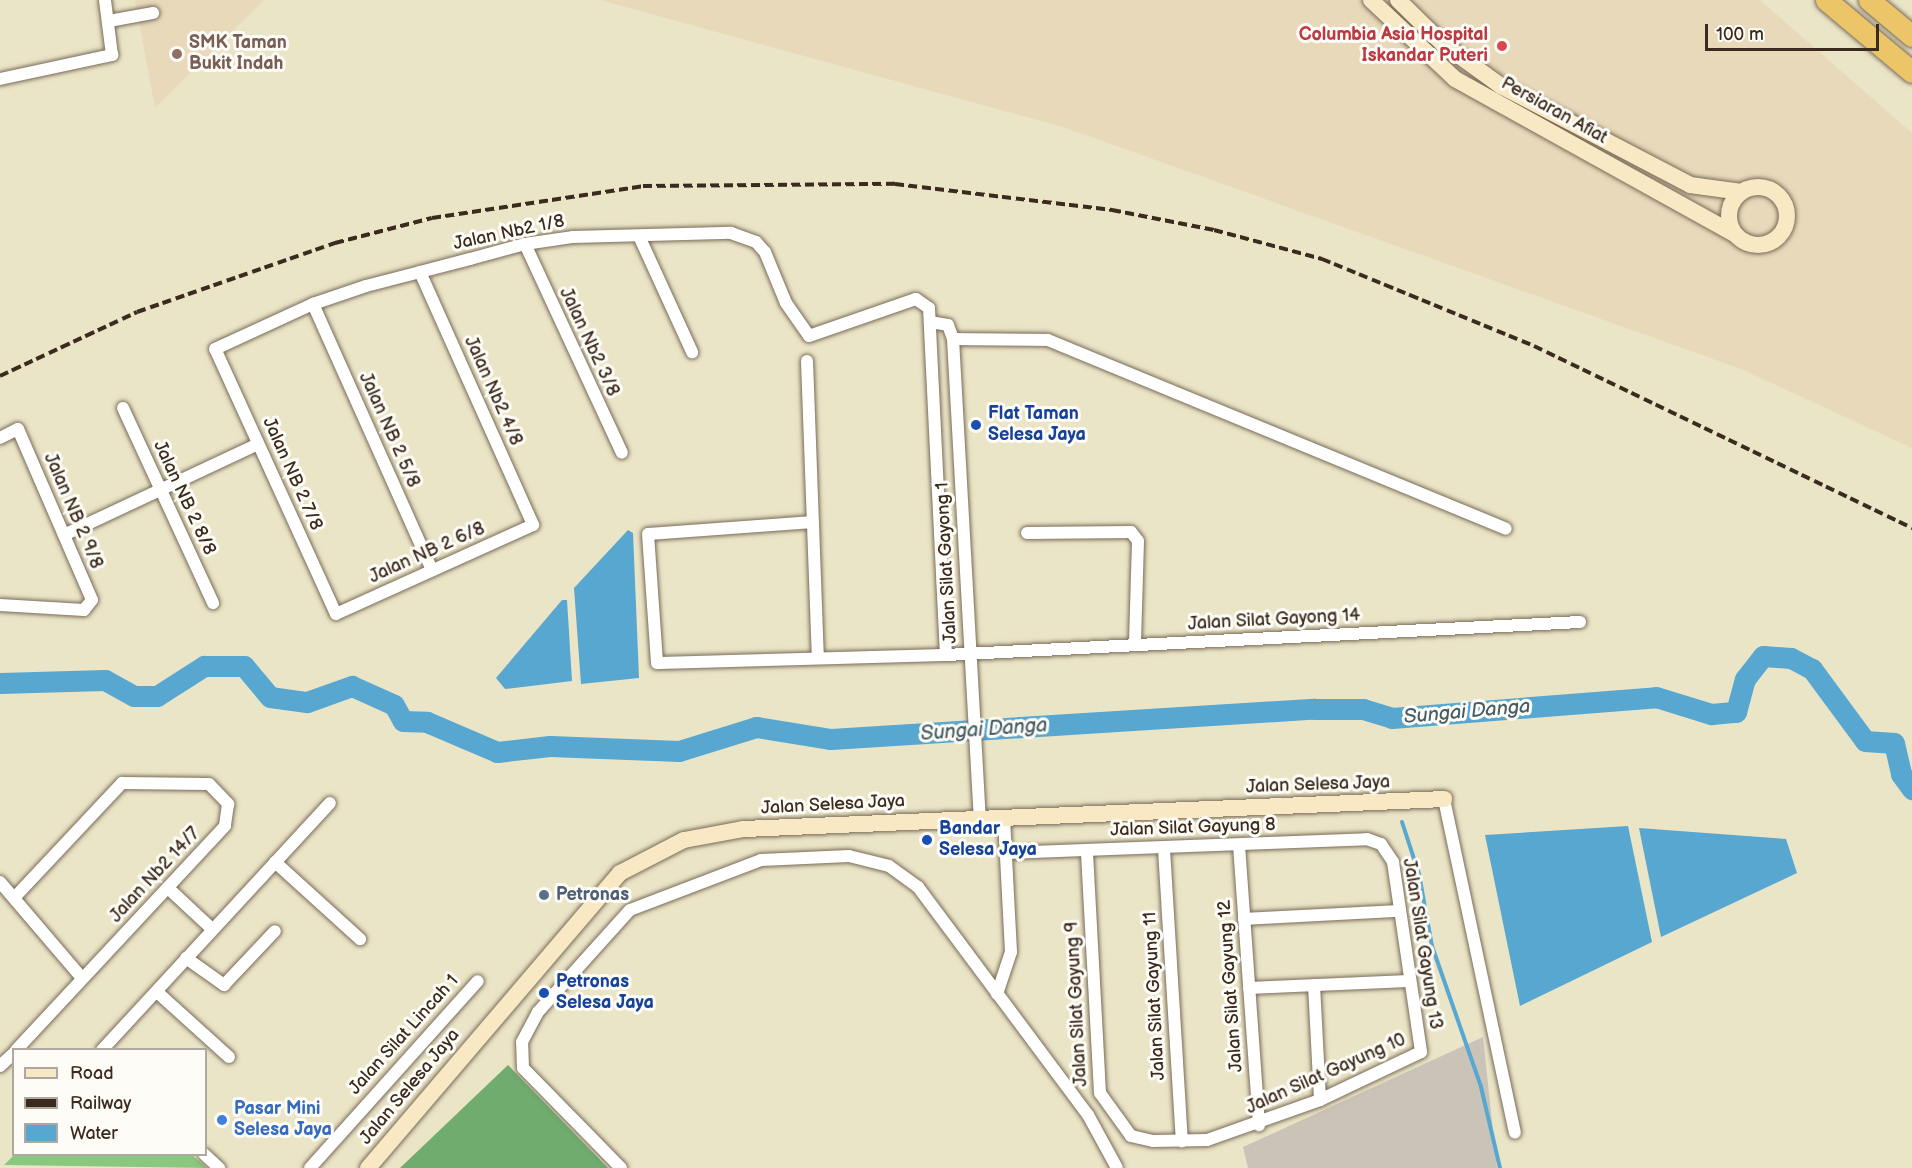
<!DOCTYPE html>
<html>
<head>
<meta charset="utf-8">
<style>
	body { margin:0 }
	#map { position:relative; width:1912px; height:1168px; overflow:hidden; background:#ebe5c7; font-family:"Balsamiq Sans",sans-serif }
	div>[style] { position:absolute }
	.built>* { inset:0; background:#e8d9ba }
	.industrial>* { inset:0; background:#c9c3b8 }
	.green>* { inset:0; background:#8ac87f }
	.forest>* { inset:0; background:#6fac6e }
	.water>* { inset:0; background:#57a7d1 }
	.stream>* { height:4px; margin:-2px; padding:0 2px; transform-origin:2px; border-radius:2px; background:#57a7d1 }
	.river>* { height:21px; margin:-10.5px; padding:0 10.5px; transform-origin:10.5px; border-radius:10.5px; background:#57a7d1 }
	.roads { filter:drop-shadow(0 0 2px #796b59) drop-shadow(0 0 2px #796b59) }
	.street>* { height:12px; margin:-6px; padding:0 6px; transform-origin:6px; border-radius:6px; background:#fff }
	.secondary>* { height:16px; margin:-8px; padding:0 8px; transform-origin:8px; border-radius:8px; background:#f8e8c3 }
	.secondary>.ring { margin:-8px; padding:0; box-sizing:content-box; background:none; border:16px solid #f8e8c3; border-radius:50% }
	.highway>* { height:21px; margin:-10.5px; padding:0 10.5px; transform-origin:10.5px; border-radius:10.5px; background:#edc569 }
	.rail>* { height:4px; margin-top:-2px; transform-origin:0; background:repeating-linear-gradient(90deg,#3b2a1e 0 9px,transparent 0 13.5px) }
	.dots>* { width:16px; height:16px; translate:-50% -50%; box-sizing:border-box; border:3px solid #fdfcf7; border-radius:50% }
	span { translate:-50% -50%; white-space:nowrap; text-align:center; line-height:1.15; -webkit-text-stroke:6px #fdfcf7; paint-order:stroke }
	.health-label { font-size:18px; color:#be3a42; font-weight:700 }
	.right { translate:-100% -50%; text-align:right }
	.education-label { font-size:18px; color:#785e54; font-weight:700 }
	.left { translate:0 -50%; text-align:left }
	.street-label { font-size:18px; color:#3b2a1e }
	.transit-label { font-size:18px; color:#164399; font-weight:700 }
	.service-label { font-size:18px; color:#4e5e75; font-weight:700 }
	.shop-label { font-size:18px; color:#366cbe; font-weight:700 }
	.water-label { font-size:20px; color:#465c66; font-style:italic }
	.legend { position:absolute; left:12px; top:1048px; width:195px; height:108px; box-sizing:border-box; background:#fdfcf7; border:2px solid #afa8a0; margin:0; padding:8px 10px; list-style:none; font-size:18px; color:#3b2a1e }
	.legend li { display:flex; align-items:center; gap:12px; height:30px }
	.legend b { width:30px; border:2px solid #afa8a0 }
	.scale { position:absolute; left:1705px; top:24px; width:174px; height:27px; box-sizing:border-box; border:3px solid #3b2a1e; border-top:0; padding-left:8px; font-size:18px; line-height:21px; white-space:nowrap; color:#3b2a1e; -webkit-text-stroke:4px #fdfcf7; paint-order:stroke }
</style>
</head>
<body>
<div id="map">
	<div class="built">
		<i style="clip-path:polygon(135px 0,264px 0,155px 108px)"></i>
		<i style="clip-path:polygon(600px 0,1760px 0,1912px 133px,1912px 448px,1741px 369px,1063px 127px)"></i>
	</div>
	<div class="industrial">
		<i style="clip-path:polygon(1483px 1037px,1497px 1168px,1248px 1168px,1243px 1147px)"></i>
	</div>
	<div class="green">
		<i style="clip-path:polygon(191px 1154px,207px 1168px,4px 1165px,14px 1155px)"></i>
	</div>
	<div class="forest">
		<i style="clip-path:polygon(508px 1065px,608px 1168px,400px 1168px)"></i>
	</div>
	<div class="water">
		<i style="clip-path:polygon(628px 530px,633px 533px,639px 678px,581px 684px,574px 588px)"></i>
		<i style="clip-path:polygon(562px 600px,567px 600px,572px 681px,505px 689px,496px 678px)"></i>
		<i style="clip-path:polygon(1628px 826px,1652px 942px,1520px 1006px,1485px 835px)"></i>
		<i style="clip-path:polygon(1639px 828px,1786px 839px,1797px 873px,1661px 937px)"></i>
	</div>
	<div class="stream">
		<i style="left:1402px;top:822px;width:55px;rotate:71.9deg"></i>
		<i style="left:1419px;top:874px;width:73px;rotate:79.8deg"></i>
		<i style="left:1432px;top:946px;width:149px;rotate:70.8deg"></i>
		<i style="left:1481px;top:1087px;width:83px;rotate:76.8deg"></i>
	</div>
	<div class="river">
		<i style="left:0;top:683px;width:105px;rotate:-1.6deg"></i>
		<i style="left:105px;top:680px;width:33px;rotate:29deg"></i>
		<i style="left:134px;top:696px;width:23px"></i>
		<i style="left:157px;top:696px;width:56px;rotate:-32.6deg"></i>
		<i style="left:204px;top:666px;width:40px"></i>
		<i style="left:244px;top:666px;width:40px;rotate:50deg"></i>
		<i style="left:270px;top:697px;width:37px;rotate:8deg"></i>
		<i style="left:307px;top:702px;width:48px;rotate:-19.6deg"></i>
		<i style="left:352px;top:686px;width:46px;rotate:24.3deg"></i>
		<i style="left:394px;top:705px;width:18px;rotate:61deg"></i>
		<i style="left:403px;top:721px;width:24px;rotate:2deg"></i>
		<i style="left:427px;top:722px;width:76px;rotate:23.2deg"></i>
		<i style="left:497px;top:752px;width:53px;rotate:-6.5deg"></i>
		<i style="left:550px;top:746px;width:129px;rotate:2.2deg"></i>
		<i style="left:679px;top:751px;width:81px;rotate:-17.3deg"></i>
		<i style="left:756px;top:727px;width:76px;rotate:9.1deg"></i>
		<i style="left:831px;top:739px;width:484px;rotate:-3.6deg"></i>
		<i style="left:1314px;top:709px;width:49px"></i>
		<i style="left:1363px;top:709px;width:30px;rotate:17deg"></i>
		<i style="left:1392px;top:718px;width:265px;rotate:-4.5deg"></i>
		<i style="left:1656px;top:697px;width:58px;rotate:17.2deg"></i>
		<i style="left:1711px;top:714px;width:25px;rotate:-5deg"></i>
		<i style="left:1736px;top:712px;width:34px;rotate:-75deg"></i>
		<i style="left:1745px;top:679px;width:29px;rotate:-52deg"></i>
		<i style="left:1763px;top:656px;width:28px;rotate:4deg"></i>
		<i style="left:1791px;top:658px;width:24px;rotate:28deg"></i>
		<i style="left:1812px;top:669px;width:89px;rotate:53.6deg"></i>
		<i style="left:1865px;top:741px;width:29px;rotate:4deg"></i>
		<i style="left:1894px;top:743px;width:32px;rotate:77deg"></i>
		<i style="left:1901px;top:774px;width:19px;rotate:54deg"></i>
	</div>
	<div class="roads">
		<div class="street">
			<i style="left:109px;top:21px;width:45px;rotate:-10.3deg"></i>
			<i style="left:0;top:79px;width:115px;rotate:-12.1deg"></i>
			<i style="left:112px;top:55px;width:55px;rotate:-97.3deg"></i>
			<i style="left:639px;top:236px;width:128px;rotate:65.4deg"></i>
			<i style="left:525px;top:244px;width:230px;rotate:65.1deg"></i>
			<i style="left:420px;top:272px;width:277px;rotate:65.9deg"></i>
			<i style="left:533px;top:525px;width:216px;rotate:155.7deg"></i>
			<i style="left:336px;top:614px;width:291px;rotate:-114.5deg"></i>
			<i style="left:215px;top:349px;width:108px;rotate:-24.7deg"></i>
			<i style="left:313px;top:304px;width:56px;rotate:-18.8deg"></i>
			<i style="left:366px;top:286px;width:56px;rotate:-14.5deg"></i>
			<i style="left:420px;top:272px;width:52px;rotate:-14.6deg"></i>
			<i style="left:470px;top:259px;width:57px;rotate:-15.3deg"></i>
			<i style="left:525px;top:244px;width:49px;rotate:-8.3deg"></i>
			<i style="left:573px;top:237px;width:158px;rotate:-1.5deg"></i>
			<i style="left:731px;top:233px;width:27px;rotate:20deg"></i>
			<i style="left:756px;top:242px;width:13px;rotate:48deg"></i>
			<i style="left:765px;top:252px;width:55px;rotate:67.6deg"></i>
			<i style="left:786px;top:303px;width:40px;rotate:55.1deg"></i>
			<i style="left:809px;top:336px;width:113px;rotate:-19.1deg"></i>
			<i style="left:916px;top:299px;width:16px;rotate:35deg"></i>
			<i style="left:929px;top:308px;width:347px;rotate:87.2deg"></i>
			<i style="left:946px;top:655px;width:635px;rotate:-2.98deg"></i>
			<i style="left:313px;top:304px;width:291px;rotate:65.9deg"></i>
			<i style="left:930px;top:322px;width:18px;rotate:9deg"></i>
			<i style="left:948px;top:325px;width:15px;rotate:70deg"></i>
			<i style="left:953px;top:339px;width:480px;rotate:86.8deg"></i>
			<i style="left:953px;top:339px;width:95px;rotate:0.6deg"></i>
			<i style="left:1048px;top:340px;width:495px;rotate:22.4deg"></i>
			<i style="left:807px;top:361px;width:297px;rotate:87.9deg"></i>
			<i style="left:123px;top:408px;width:215px;rotate:65.2deg"></i>
			<i style="left:0;top:438px;width:20px;rotate:-27deg"></i>
			<i style="left:18px;top:429px;width:186px;rotate:66.6deg"></i>
			<i style="left:92px;top:600px;width:13px;rotate:129deg"></i>
			<i style="left:84px;top:610px;width:84px;rotate:-176.6deg"></i>
			<i style="left:813px;top:522px;width:165px;rotate:175.8deg"></i>
			<i style="left:648px;top:534px;width:129px;rotate:86deg"></i>
			<i style="left:657px;top:663px;width:289px;rotate:-1.6deg"></i>
			<i style="left:1027px;top:533px;width:104px;rotate:-0.6deg"></i>
			<i style="left:1131px;top:532px;width:11px;rotate:52deg"></i>
			<i style="left:1138px;top:541px;width:104px;rotate:91.7deg"></i>
			<i style="left:64px;top:535px;width:214px;rotate:-25.1deg"></i>
			<i style="left:1444px;top:799px;width:341px;rotate:78deg"></i>
			<i style="left:1239px;top:845px;width:281px;rotate:85.9deg"></i>
			<i style="left:1164px;top:849px;width:293px;rotate:86.5deg"></i>
			<i style="left:1006px;top:853px;width:361px;rotate:-2.2deg"></i>
			<i style="left:1367px;top:839px;width:15px;rotate:20deg"></i>
			<i style="left:1381px;top:844px;width:22px;rotate:56deg"></i>
			<i style="left:1393px;top:862px;width:192px;rotate:81.6deg"></i>
			<i style="left:1421px;top:1052px;width:112px;rotate:154.6deg"></i>
			<i style="left:1320px;top:1100px;width:120px;rotate:160.5deg"></i>
			<i style="left:1207px;top:1140px;width:54px;rotate:178.9deg"></i>
			<i style="left:1153px;top:1141px;width:23px;rotate:-167deg"></i>
			<i style="left:1131px;top:1136px;width:53px;rotate:-125.8deg"></i>
			<i style="left:1100px;top:1093px;width:243px;rotate:-93.1deg"></i>
			<i style="left:275px;top:862px;width:115px;rotate:42.2deg"></i>
			<i style="left:0;top:882px;width:126px;rotate:49.5deg"></i>
			<i style="left:168px;top:888px;width:60px;rotate:43deg"></i>
			<i style="left:14px;top:898px;width:158px;rotate:-46.8deg"></i>
			<i style="left:122px;top:783px;width:87px;rotate:0.7deg"></i>
			<i style="left:209px;top:784px;width:28px;rotate:46deg"></i>
			<i style="left:228px;top:804px;width:22px;rotate:98deg"></i>
			<i style="left:225px;top:826px;width:306px;rotate:133deg"></i>
			<i style="left:1244px;top:919px;width:154px;rotate:-3deg"></i>
			<i style="left:186px;top:958px;width:47px;rotate:35.4deg"></i>
			<i style="left:224px;top:985px;width:74px;rotate:-46.6deg"></i>
			<i style="left:1314px;top:985px;width:115px;rotate:87deg"></i>
			<i style="left:1249px;top:988px;width:159px;rotate:-2.5deg"></i>
			<i style="left:157px;top:992px;width:97px;rotate:42.1deg"></i>
			<i style="left:997px;top:994px;width:44px;rotate:-71.6deg"></i>
			<i style="left:1011px;top:952px;width:135px;rotate:-93deg"></i>
			<i style="left:102px;top:1050px;width:336px;rotate:-47.3deg"></i>
			<i style="left:0;top:1066px;width:19px;rotate:-43deg"></i>
			<i style="left:204px;top:1154px;width:21px;rotate:43deg"></i>
			<i style="left:310px;top:1168px;width:251px;rotate:-48.1deg"></i>
			<i style="left:621px;top:1168px;width:140px;rotate:-134.4deg"></i>
			<i style="left:523px;top:1068px;width:26px;rotate:-92deg"></i>
			<i style="left:522px;top:1042px;width:34px;rotate:-62deg"></i>
			<i style="left:538px;top:1012px;width:137px;rotate:-48deg"></i>
			<i style="left:630px;top:910px;width:140px;rotate:-20.9deg"></i>
			<i style="left:761px;top:860px;width:88px;rotate:-2.6deg"></i>
			<i style="left:849px;top:856px;width:41px;rotate:14deg"></i>
			<i style="left:889px;top:866px;width:36px;rotate:36deg"></i>
			<i style="left:918px;top:887px;width:284px;rotate:53.3deg"></i>
			<i style="left:1088px;top:1115px;width:60px;rotate:61.3deg"></i>
		</div>
		<div class="secondary">
			<i style="left:1371px;top:0;width:115px;rotate:43.2deg"></i>
			<i style="left:1455px;top:79px;width:320px;rotate:29deg"></i>
			<i style="left:1398px;top:0;width:63px;rotate:44.4deg"></i>
			<i style="left:1443px;top:44px;width:72px;rotate:35.9deg"></i>
			<i style="left:1501px;top:86px;width:213px;rotate:27.6deg"></i>
			<i style="left:1690px;top:185px;width:52px;rotate:7.7deg"></i>
			<i class="ring" style="left:1729px;top:187px;width:42px;height:42px"></i>
			<i style="left:368px;top:1168px;width:388px;rotate:-49.5deg"></i>
			<i style="left:620px;top:873px;width:72px;rotate:-27.3deg"></i>
			<i style="left:684px;top:840px;width:61px;rotate:-10.4deg"></i>
			<i style="left:744px;top:829px;width:701px;rotate:-2.45deg"></i>
		</div>
		<div class="highway">
			<i style="left:1826px;top:0;width:112px;rotate:39.9deg"></i>
			<i style="left:1869px;top:0;width:56px;rotate:39.9deg"></i>
		</div>
	</div>
	<div class="rail">
		<i style="left:0;top:376px;width:151px;rotate:-25deg"></i>
		<i style="left:137px;top:312px;width:210px;rotate:-19.2deg"></i>
		<i style="left:335px;top:243px;width:100px;rotate:-14.5deg"></i>
		<i style="left:432px;top:218px;width:213px;rotate:-8.6deg"></i>
		<i style="left:643px;top:186px;width:252px;rotate:-0.5deg"></i>
		<i style="left:895px;top:184px;width:219px;rotate:6.8deg"></i>
		<i style="left:1112px;top:210px;width:104px;rotate:11.1deg"></i>
		<i style="left:1214px;top:230px;width:112px;rotate:15deg"></i>
		<i style="left:1322px;top:259px;width:229px;rotate:22.3deg"></i>
		<i style="left:1534px;top:346px;width:420px;rotate:25.7deg"></i>
	</div>
	<div class="dots">
		<i style="left:1502px;top:46px;background:#e0444e"></i>
		<i style="left:177px;top:54px;background:#8d6e63"></i>
		<i style="left:976px;top:425px;background:#1a4fb4"></i>
		<i style="left:927px;top:840px;background:#1a4fb4"></i>
		<i style="left:544px;top:895px;background:#5c6f8a"></i>
		<i style="left:544px;top:993px;background:#1a4fb4"></i>
		<i style="left:222px;top:1120px;background:#3f7fe0"></i>
	</div>
	<div class="health-label">
		<span class="right" style="left:1488px;top:46px">Columbia Asia Hospital<br>Iskandar Puteri</span>
	</div>
	<div class="education-label">
		<span class="left" style="left:189px;top:54px">SMK Taman<br>Bukit Indah</span>
	</div>
	<div class="street-label">
		<span style="left:1554px;top:111px;rotate:29deg">Persiaran Afiat</span>
		<span style="left:509px;top:233px;rotate:-12deg">Jalan Nb2 1/8</span>
		<span style="left:589px;top:342px;rotate:65deg">Jalan Nb2 3/8</span>
		<span style="left:493px;top:391px;rotate:66deg">Jalan Nb2 4/8</span>
		<span style="left:389px;top:430px;rotate:66deg">Jalan NB 2 5/8</span>
		<span style="left:292px;top:474px;rotate:66deg">Jalan NB 2 7/8</span>
		<span style="left:184px;top:498px;rotate:65deg">Jalan NB 2 8/8</span>
		<span style="left:73px;top:511px;rotate:67deg">Jalan NB 2 9/8</span>
		<span style="left:427px;top:553px;rotate:-24deg">Jalan NB 2 6/8</span>
		<span style="left:947px;top:563px;rotate:-93deg">Jalan Silat Gayong 1</span>
		<span style="left:1274px;top:620px;rotate:-3deg">Jalan Silat Gayong 14</span>
		<span style="left:1318px;top:785px;rotate:-2deg">Jalan Selesa Jaya</span>
		<span style="left:833px;top:805px;rotate:-3deg">Jalan Selesa Jaya</span>
		<span style="left:1193px;top:828px;rotate:-2deg">Jalan Silat Gayung 8</span>
		<span style="left:155px;top:875px;rotate:-47deg">Jalan Nb2 14/7</span>
		<span style="left:1422px;top:944px;rotate:81deg">Jalan Silat Gayung 13</span>
		<span style="left:1231px;top:986px;rotate:-94deg">Jalan Silat Gayung 12</span>
		<span style="left:1155px;top:996px;rotate:-93deg">Jalan Silat Gayung 11</span>
		<span style="left:1077px;top:1004px;rotate:-93deg">Jalan Silat Gayung 9</span>
		<span style="left:404px;top:1035px;rotate:-48deg">Jalan Silat Lincah 1</span>
		<span style="left:1326px;top:1074px;rotate:-24deg">Jalan Silat Gayung 10</span>
		<span style="left:410px;top:1087px;rotate:-50deg">Jalan Selesa Jaya</span>
	</div>
	<div class="transit-label">
		<span class="left" style="left:988px;top:425px">Flat Taman<br>Selesa Jaya</span>
		<span class="left" style="left:939px;top:840px">Bandar<br>Selesa Jaya</span>
		<span class="left" style="left:556px;top:993px">Petronas<br>Selesa Jaya</span>
	</div>
	<div class="service-label">
		<span class="left" style="left:556px;top:895px">Petronas</span>
	</div>
	<div class="shop-label">
		<span class="left" style="left:234px;top:1120px">Pasar Mini<br>Selesa Jaya</span>
	</div>
	<div class="water-label">
		<span style="left:1467px;top:712px;rotate:-5deg">Sungai Danga</span>
		<span style="left:984px;top:730px;rotate:-4deg">Sungai Danga</span>
	</div>
	<ul class="legend">
	<li><b style="height:8px;background:#f8e8c3"></b>Road</li>
	<li><b style="height:8px;background:#3b2a1e"></b>Railway</li>
	<li><b style="height:16px;background:#57a7d1"></b>Water</li>
	</ul>
	<div class="scale">100 m</div>
</div>
</body>
</html>
